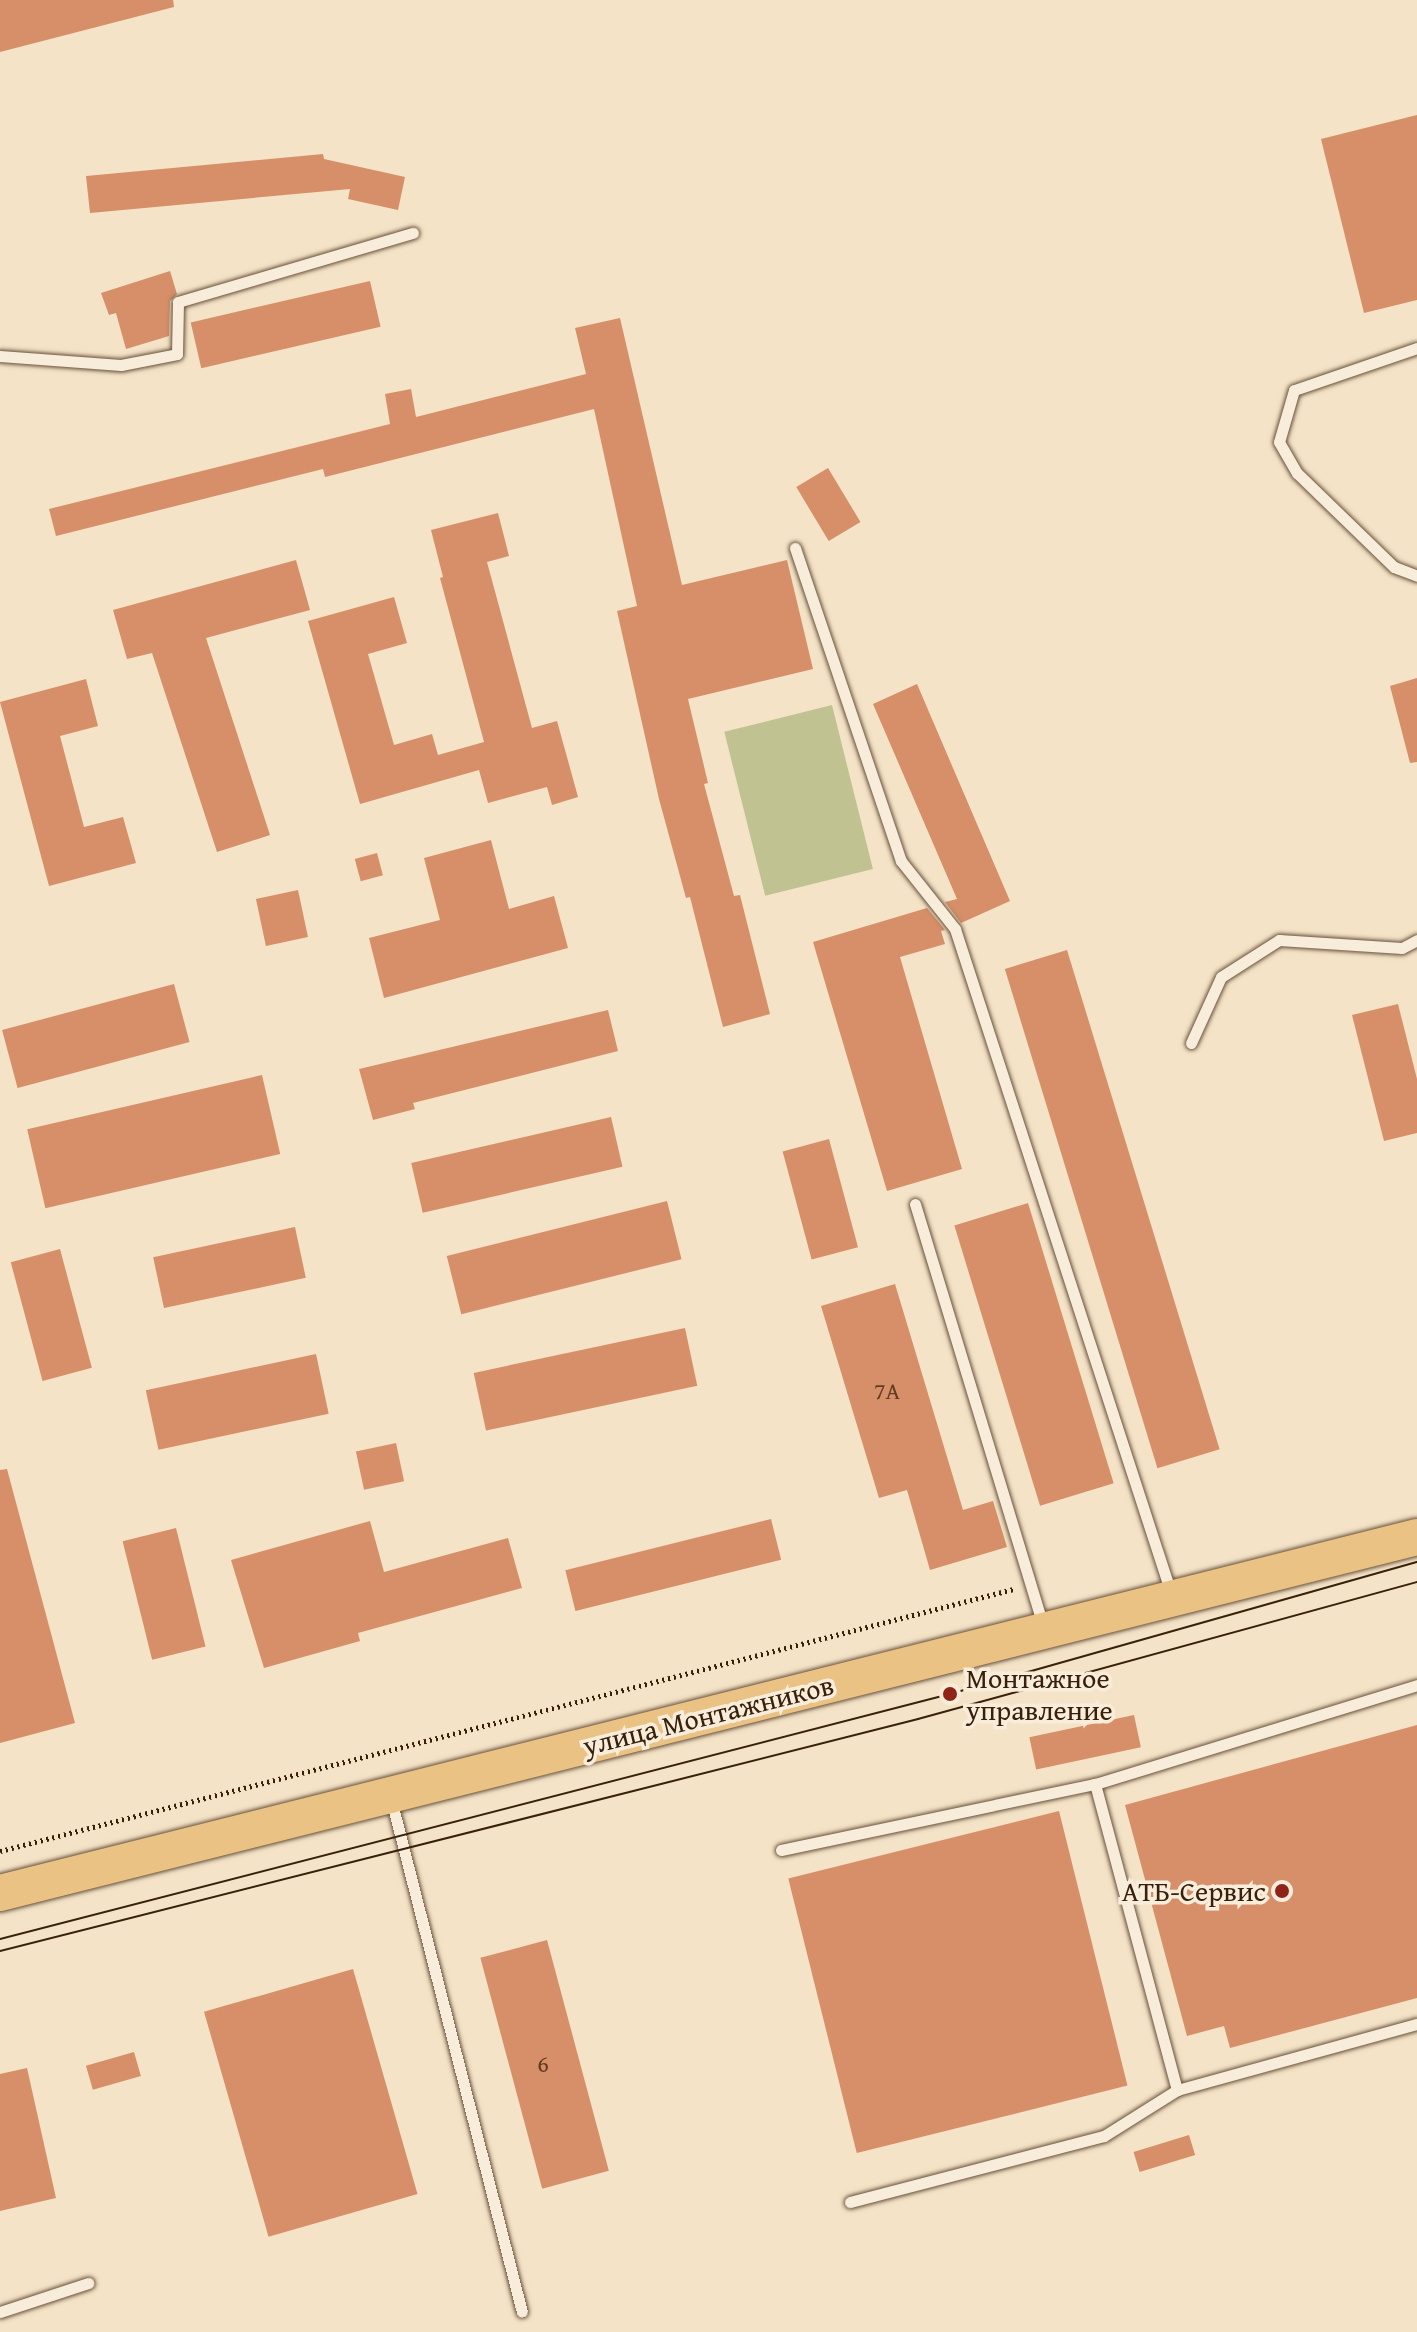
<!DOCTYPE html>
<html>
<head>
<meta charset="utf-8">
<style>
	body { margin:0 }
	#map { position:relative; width:1417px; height:2332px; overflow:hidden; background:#f4e3c7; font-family:"Gentium Book Plus",serif }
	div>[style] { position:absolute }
	.green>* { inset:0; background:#c0c292; transform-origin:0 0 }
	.building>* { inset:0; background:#d68f68; transform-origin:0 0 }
	.path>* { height:5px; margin-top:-2.5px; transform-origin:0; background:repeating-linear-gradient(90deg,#39200b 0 2px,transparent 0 6px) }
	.roads { filter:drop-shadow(0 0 2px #68513a) drop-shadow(0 0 2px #68513a) }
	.lane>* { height:11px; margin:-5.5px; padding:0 5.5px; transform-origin:5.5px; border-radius:5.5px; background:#f8eddb }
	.primary>* { height:36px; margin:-18px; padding:0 18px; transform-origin:18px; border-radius:18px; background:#eac284 }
	.tram>* { height:2px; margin:-1px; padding:0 1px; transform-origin:1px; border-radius:1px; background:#39200b }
	.dots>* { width:22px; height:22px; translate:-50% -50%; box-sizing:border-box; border:4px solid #f8eddb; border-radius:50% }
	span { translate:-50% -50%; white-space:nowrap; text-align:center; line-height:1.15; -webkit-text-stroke:7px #f8eddb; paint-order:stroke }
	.number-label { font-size:24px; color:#603c22 }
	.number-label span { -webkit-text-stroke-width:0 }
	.poi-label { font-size:28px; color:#39200b }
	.left { translate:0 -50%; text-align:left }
	.right { translate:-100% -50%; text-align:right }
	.street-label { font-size:28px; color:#39200b }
</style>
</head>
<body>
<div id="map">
	<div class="green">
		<i style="left:832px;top:705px;width:169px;height:111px;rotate:76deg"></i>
	</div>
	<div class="building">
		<i style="clip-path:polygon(0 0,173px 0,174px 7px,0 52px)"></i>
		<i style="clip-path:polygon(1417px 115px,1417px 300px,1364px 313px,1321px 139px)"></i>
		<i style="clip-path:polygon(323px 154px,324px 159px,405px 177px,398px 210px,348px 199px,350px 189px,90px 213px,86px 176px)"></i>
		<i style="clip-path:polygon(170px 271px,177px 294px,170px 301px,169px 336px,126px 349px,116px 313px,109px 315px,101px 293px)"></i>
		<i style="left:370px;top:281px;width:47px;height:184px;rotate:77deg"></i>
		<i style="clip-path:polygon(620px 318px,682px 585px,787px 560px,813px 669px,688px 699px,708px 783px,704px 784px,734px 896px,740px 895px,770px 1014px,723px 1027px,690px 897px,686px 898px,659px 799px,617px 611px,637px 606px,594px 409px,325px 477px,323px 469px,56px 536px,49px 509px,390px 424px,385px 394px,411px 389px,416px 417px,586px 374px,575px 328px)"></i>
		<i style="left:828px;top:468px;width:63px;height:37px;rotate:59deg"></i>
		<i style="clip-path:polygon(498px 513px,509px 556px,487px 562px,532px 728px,557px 721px,578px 797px,552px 805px,547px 787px,488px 803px,479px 770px,360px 804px,308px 621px,394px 597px,407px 643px,368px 654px,394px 745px,432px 734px,438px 755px,484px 742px,440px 578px,443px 577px,431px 530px)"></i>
		<i style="clip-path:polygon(296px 560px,310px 610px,206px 638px,270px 835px,217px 852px,152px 653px,127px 659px,113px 610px)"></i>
		<i style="clip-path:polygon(1417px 678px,1417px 762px,1410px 763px,1390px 686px)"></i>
		<i style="clip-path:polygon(86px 679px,98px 726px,60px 736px,84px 827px,123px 817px,136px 863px,49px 886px,0 702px)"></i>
		<i style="clip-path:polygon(917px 684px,1010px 901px,961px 923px,945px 902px,957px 899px,873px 704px)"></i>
		<i style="clip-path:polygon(491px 840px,509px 909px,554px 896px,568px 948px,384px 998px,369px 938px,440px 920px,424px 858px)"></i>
		<i style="left:377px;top:853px;width:23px;height:23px;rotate:75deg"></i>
		<i style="left:298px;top:890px;width:48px;height:43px;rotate:78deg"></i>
		<i style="clip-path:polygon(927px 908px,945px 930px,941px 931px,945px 944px,900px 957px,962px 1169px,887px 1191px,813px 942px)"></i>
		<i style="left:1067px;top:950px;width:522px;height:65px;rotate:73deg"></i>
		<i style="left:174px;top:984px;width:60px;height:178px;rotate:75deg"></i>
		<i style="clip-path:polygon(1398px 1004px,1417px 1079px,1417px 1133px,1384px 1141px,1352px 1015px)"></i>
		<i style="clip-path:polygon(608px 1010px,618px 1051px,413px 1103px,415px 1109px,373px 1120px,359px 1069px)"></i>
		<i style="left:262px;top:1075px;width:81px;height:241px;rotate:77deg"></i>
		<i style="left:611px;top:1117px;width:51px;height:205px;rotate:77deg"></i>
		<i style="left:829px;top:1139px;width:112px;height:48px;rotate:75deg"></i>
		<i style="left:667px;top:1201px;width:60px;height:227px;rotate:76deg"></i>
		<i style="left:1028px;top:1203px;width:293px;height:77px;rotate:73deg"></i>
		<i style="left:295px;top:1227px;width:52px;height:145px;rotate:78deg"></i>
		<i style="left:60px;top:1249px;width:123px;height:51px;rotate:75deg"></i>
		<i style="clip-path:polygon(895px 1284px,963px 1510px,993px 1501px,1007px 1547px,930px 1570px,907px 1490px,879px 1498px,821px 1306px)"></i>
		<i style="left:685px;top:1328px;width:59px;height:216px;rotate:78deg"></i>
		<i style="left:316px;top:1354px;width:61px;height:174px;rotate:78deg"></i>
		<i style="left:396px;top:1443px;width:39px;height:41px;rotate:78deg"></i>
		<i style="clip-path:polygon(7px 1469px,75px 1723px,0 1743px,0 1470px)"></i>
		<i style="left:771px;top:1519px;width:42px;height:212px;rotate:76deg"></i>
		<i style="clip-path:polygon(370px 1521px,384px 1572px,508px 1538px,522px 1588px,358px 1633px,360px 1641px,264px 1668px,231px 1560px)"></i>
		<i style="left:176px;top:1528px;width:122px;height:55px;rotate:76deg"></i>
		<i style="left:1134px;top:1715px;width:33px;height:107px;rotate:78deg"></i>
		<i style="clip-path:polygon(1417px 1725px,1417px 1998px,1230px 2048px,1224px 2026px,1187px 2036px,1125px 1805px)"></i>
		<i style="left:1059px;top:1811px;width:283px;height:279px;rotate:76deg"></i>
		<i style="left:547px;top:1940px;width:239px;height:69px;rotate:75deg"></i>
		<i style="left:353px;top:1969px;width:234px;height:155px;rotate:74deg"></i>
		<i style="left:134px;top:2052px;width:25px;height:50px;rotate:74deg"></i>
		<i style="clip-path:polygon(27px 2068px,56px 2198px,0 2211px,0 2074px)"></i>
		<i style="left:1189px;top:2135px;width:21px;height:58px;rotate:73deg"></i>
	</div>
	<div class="path">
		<i style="left:0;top:1851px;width:1047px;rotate:-14.49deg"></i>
	</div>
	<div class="roads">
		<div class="lane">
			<i style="left:1417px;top:348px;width:130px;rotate:161.1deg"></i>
			<i style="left:1294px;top:390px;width:54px;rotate:106.1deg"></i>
			<i style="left:1279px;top:442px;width:36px;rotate:60deg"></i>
			<i style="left:1297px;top:473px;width:135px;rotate:44.1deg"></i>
			<i style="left:1394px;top:567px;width:25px;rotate:21deg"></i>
			<i style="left:0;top:356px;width:121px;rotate:4.3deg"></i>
			<i style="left:121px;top:365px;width:57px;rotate:-11.1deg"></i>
			<i style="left:177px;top:354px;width:52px;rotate:-88.9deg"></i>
			<i style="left:178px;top:302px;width:245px;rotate:-16.4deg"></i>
			<i style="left:795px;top:548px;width:330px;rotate:71.3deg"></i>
			<i style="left:901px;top:861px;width:87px;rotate:51.5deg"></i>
			<i style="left:955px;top:929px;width:698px;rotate:71.98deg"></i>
			<i style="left:1191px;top:1043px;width:72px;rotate:-65.6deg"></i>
			<i style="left:1221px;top:977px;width:69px;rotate:-32.5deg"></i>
			<i style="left:1279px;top:940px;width:123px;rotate:3.7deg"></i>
			<i style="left:1402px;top:948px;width:17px;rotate:-28deg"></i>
			<i style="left:915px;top:1204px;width:443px;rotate:73.1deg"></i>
			<i style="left:1417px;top:1685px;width:337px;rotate:162.9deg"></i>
			<i style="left:1095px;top:1784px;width:317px;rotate:75deg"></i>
			<i style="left:1177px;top:2090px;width:249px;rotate:-15.4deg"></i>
			<i style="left:391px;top:1799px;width:529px;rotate:75.68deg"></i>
			<i style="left:781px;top:1850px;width:321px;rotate:-11.9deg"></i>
			<i style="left:850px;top:2202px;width:262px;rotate:-14.6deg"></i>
			<i style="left:1104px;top:2136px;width:86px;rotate:-32.2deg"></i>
			<i style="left:0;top:2312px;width:93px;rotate:-18.2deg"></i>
		</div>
		<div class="primary">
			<i style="left:0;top:1893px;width:1461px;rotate:-14.1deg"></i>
		</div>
	</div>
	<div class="tram">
		<i style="left:0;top:1939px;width:981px;rotate:-14.46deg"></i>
		<i style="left:950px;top:1694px;width:485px;rotate:-15.8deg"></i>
		<i style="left:0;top:1951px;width:947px;rotate:-14.18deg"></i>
		<i style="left:918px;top:1719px;width:517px;rotate:-15.35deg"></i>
	</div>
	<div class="dots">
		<i style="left:950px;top:1694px;background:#8f2418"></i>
		<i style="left:1282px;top:1891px;background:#8f2418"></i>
	</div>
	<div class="number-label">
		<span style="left:887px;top:1391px">7А</span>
		<span style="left:543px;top:2064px">6</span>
	</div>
	<div class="poi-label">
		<span class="left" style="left:966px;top:1694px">Монтажное<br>управление</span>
		<span class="right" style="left:1266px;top:1891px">АТБ-Сервис</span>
	</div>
	<div class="street-label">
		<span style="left:708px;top:1715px;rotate:-14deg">улица Монтажников</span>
	</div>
</div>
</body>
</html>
